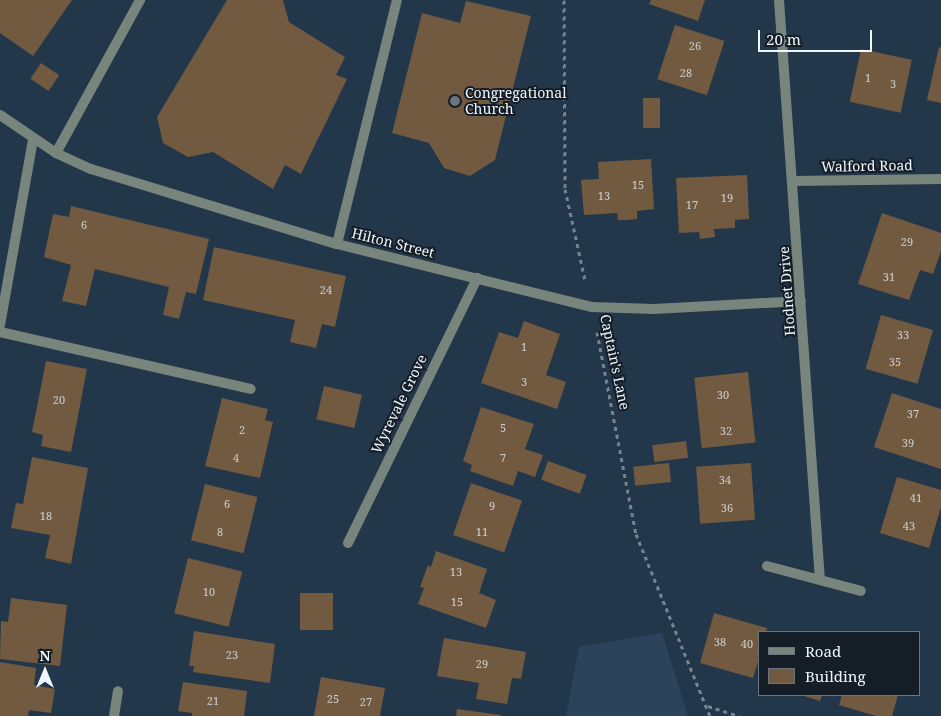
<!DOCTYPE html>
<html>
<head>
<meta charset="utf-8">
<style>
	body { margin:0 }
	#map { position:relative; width:941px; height:716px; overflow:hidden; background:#23374b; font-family:"Noto Serif",serif }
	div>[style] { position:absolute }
	.built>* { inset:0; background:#2b445c }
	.building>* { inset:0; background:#715a40; transform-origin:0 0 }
	.path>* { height:3px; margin-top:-1.5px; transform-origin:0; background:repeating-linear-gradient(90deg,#758493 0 4px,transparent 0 8px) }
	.service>* { height:10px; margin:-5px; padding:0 5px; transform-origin:5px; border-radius:5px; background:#78857c }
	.minor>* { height:10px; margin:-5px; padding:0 5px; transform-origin:5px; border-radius:5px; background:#78857c }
	.dots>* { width:14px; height:14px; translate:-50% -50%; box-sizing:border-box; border:2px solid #151e27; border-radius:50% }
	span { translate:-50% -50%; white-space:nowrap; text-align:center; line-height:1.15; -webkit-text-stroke:4px #151e27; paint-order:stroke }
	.number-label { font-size:11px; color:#cfcfce }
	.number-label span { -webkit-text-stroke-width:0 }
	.poi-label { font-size:14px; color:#eef6fe }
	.left { translate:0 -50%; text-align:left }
	.street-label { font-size:14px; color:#eef6fe }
	.legend { position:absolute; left:758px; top:631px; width:162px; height:65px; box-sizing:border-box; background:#151e27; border:1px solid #6c747d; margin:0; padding:6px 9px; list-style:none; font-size:15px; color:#eef6fe }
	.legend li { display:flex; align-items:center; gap:10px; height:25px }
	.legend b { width:25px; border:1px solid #6c747d }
	.north { position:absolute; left:20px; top:646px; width:50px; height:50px; -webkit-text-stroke:4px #151e27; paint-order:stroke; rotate:0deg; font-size:14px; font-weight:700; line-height:20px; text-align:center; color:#eef6fe }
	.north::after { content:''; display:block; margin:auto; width:18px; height:22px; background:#eef6fe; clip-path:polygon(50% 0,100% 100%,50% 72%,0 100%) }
	.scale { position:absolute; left:758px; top:30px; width:114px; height:22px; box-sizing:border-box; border:2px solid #eef6fe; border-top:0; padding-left:6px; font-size:15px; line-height:18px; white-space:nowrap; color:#eef6fe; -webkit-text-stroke:4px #151e27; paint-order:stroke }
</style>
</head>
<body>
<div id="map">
	<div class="built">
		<i style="clip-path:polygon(662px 633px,688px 716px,566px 716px,579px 647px)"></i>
	</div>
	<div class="building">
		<i style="clip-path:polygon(0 0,72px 0,33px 56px,0 33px)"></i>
		<i style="clip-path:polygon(227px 0,283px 0,289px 22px,345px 57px,336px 75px,347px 79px,301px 174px,285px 165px,273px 189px,213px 152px,188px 157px,163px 143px,157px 117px)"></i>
		<i style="clip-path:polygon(651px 0,705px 0,698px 21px,649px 4px)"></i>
		<i style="clip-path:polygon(466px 1px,531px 16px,495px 160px,470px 176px,444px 168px,429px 143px,392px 133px,422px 13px,460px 23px)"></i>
		<i style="left:675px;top:25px;width:52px;height:57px;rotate:18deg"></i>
		<i style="clip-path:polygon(939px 47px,941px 48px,941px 103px,927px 100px)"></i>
		<i style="left:861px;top:49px;width:52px;height:54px;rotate:12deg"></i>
		<i style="left:41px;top:63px;width:22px;height:19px;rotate:34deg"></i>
		<i style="left:643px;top:98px;width:17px;height:30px"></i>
		<i style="clip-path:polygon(651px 159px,654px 209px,637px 211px,637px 219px,627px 220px,618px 220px,617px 213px,584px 215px,581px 180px,599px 179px,598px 162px)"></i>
		<i style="clip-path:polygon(747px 175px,749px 219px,735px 220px,735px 228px,714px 229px,715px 237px,700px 239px,699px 232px,679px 233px,676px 178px)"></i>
		<i style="clip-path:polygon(71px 206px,209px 239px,196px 294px,186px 292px,179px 319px,163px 315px,169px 287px,95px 269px,86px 306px,62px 301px,71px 265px,44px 257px,53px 214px,69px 217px)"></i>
		<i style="clip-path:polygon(882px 213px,941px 233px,941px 251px,933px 274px,920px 270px,909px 300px,858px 284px)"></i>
		<i style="clip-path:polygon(214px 247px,346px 276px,335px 327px,322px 324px,316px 348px,290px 342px,295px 320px,203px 300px)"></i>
		<i style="left:881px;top:315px;width:54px;height:56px;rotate:16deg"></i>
		<i style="clip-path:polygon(524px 321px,560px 334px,546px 375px,566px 382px,557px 409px,481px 383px,499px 332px,518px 338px)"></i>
		<i style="clip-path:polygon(46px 361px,87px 369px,71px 452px,41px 446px,43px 435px,32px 432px)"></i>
		<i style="left:748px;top:372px;width:71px;height:54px;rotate:84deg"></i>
		<i style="left:324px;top:386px;width:39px;height:34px;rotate:13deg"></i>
		<i style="clip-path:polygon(892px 393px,941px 409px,941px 469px,874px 447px)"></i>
		<i style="clip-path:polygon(222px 398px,268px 409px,265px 420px,273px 422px,260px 478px,205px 466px)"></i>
		<i style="clip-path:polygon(481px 407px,534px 424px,525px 449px,543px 455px,535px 477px,518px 471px,513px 486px,470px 471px,472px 465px,463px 461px)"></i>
		<i style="left:686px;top:441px;width:17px;height:34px;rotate:83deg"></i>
		<i style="clip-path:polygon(32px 457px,88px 468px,71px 564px,45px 558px,50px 535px,11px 528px,16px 503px,23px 504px)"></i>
		<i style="left:548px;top:461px;width:41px;height:20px;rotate:20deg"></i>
		<i style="left:669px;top:463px;width:19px;height:36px;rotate:84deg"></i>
		<i style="left:751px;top:463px;width:57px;height:55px;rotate:86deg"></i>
		<i style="clip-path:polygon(897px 477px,941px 490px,941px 507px,929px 548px,880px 533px)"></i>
		<i style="left:471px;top:483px;width:54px;height:55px;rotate:19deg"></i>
		<i style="left:205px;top:484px;width:54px;height:58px;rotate:14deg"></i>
		<i style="clip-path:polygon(436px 551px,487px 569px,479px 593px,496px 600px,486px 628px,418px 604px,424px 588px,420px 587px,428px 565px,431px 567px)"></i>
		<i style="left:188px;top:558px;width:56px;height:57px;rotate:14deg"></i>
		<i style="left:300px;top:593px;width:33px;height:37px"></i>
		<i style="clip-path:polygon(11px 598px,67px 605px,60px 666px,0 659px,1px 621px,8px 622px)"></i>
		<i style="clip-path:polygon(714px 613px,767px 628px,766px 632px,760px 632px,760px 655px,753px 678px,700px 663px)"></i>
		<i style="clip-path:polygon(194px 631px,275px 644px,270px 683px,193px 672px,194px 666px,189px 666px)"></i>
		<i style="clip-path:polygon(444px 638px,526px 652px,521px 679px,512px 678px,507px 704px,476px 699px,479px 683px,437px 676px)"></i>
		<i style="clip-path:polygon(0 662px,36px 668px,34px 685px,55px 689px,51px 713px,29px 710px,28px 716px,0 716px)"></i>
		<i style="clip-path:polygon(321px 677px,385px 688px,380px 716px,314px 716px)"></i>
		<i style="clip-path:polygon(183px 682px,247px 691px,244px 716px,192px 716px,192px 713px,178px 711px)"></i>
		<i style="clip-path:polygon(801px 695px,822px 695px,820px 701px)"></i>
		<i style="clip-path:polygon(842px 695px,898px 695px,892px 716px,876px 716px,839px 705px)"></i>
		<i style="clip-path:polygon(457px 709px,501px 715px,501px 716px,456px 716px)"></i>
	</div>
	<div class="path">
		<i style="left:564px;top:0;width:189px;rotate:89.7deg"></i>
		<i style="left:565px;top:189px;width:93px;rotate:77.6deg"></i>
		<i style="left:597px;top:332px;width:206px;rotate:79.1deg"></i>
		<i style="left:636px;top:534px;width:196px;rotate:67.9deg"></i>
		<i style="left:708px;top:706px;width:33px;rotate:18deg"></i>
	</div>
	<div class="service">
		<i style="left:56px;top:153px;width:175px;rotate:-61.2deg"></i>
		<i style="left:337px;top:244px;width:251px;rotate:-76.2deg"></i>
		<i style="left:0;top:332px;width:257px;rotate:12.8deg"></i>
		<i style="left:114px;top:716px;width:25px;rotate:-81deg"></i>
	</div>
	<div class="minor">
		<i style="left:779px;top:0;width:581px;rotate:85.96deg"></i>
		<i style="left:0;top:115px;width:68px;rotate:34.2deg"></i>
		<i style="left:56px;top:153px;width:38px;rotate:25deg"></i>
		<i style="left:91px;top:169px;width:257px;rotate:17deg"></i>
		<i style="left:337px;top:244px;width:263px;rotate:13.9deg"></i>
		<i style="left:592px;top:307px;width:62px;rotate:1.8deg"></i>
		<i style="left:654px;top:309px;width:147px;rotate:-3.1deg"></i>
		<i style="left:794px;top:181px;width:147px;rotate:-0.8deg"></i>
		<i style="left:0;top:325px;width:188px;rotate:-79.9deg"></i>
		<i style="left:348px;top:543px;width:295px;rotate:-64deg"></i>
		<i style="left:767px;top:566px;width:97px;rotate:14.9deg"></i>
	</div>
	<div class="dots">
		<i style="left:455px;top:101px;background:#6b7280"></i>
	</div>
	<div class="number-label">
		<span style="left:695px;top:46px">26</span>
		<span style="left:686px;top:73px">28</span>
		<span style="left:868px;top:78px">1</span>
		<span style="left:893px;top:84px">3</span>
		<span style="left:638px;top:185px">15</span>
		<span style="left:604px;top:196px">13</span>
		<span style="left:727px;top:198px">19</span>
		<span style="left:692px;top:205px">17</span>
		<span style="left:84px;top:225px">6</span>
		<span style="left:907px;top:242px">29</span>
		<span style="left:889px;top:277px">31</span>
		<span style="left:326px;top:290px">24</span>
		<span style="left:903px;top:335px">33</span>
		<span style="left:524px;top:347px">1</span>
		<span style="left:895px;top:362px">35</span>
		<span style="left:524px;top:382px">3</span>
		<span style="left:723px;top:395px">30</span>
		<span style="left:59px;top:400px">20</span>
		<span style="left:913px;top:414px">37</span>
		<span style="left:503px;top:428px">5</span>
		<span style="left:242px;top:430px">2</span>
		<span style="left:726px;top:431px">32</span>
		<span style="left:908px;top:443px">39</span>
		<span style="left:236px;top:458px">4</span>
		<span style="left:503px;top:458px">7</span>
		<span style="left:725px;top:480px">34</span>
		<span style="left:916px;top:498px">41</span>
		<span style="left:227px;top:504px">6</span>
		<span style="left:492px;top:506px">9</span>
		<span style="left:727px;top:508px">36</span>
		<span style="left:46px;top:516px">18</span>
		<span style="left:909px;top:526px">43</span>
		<span style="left:220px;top:532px">8</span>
		<span style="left:482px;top:532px">11</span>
		<span style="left:456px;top:572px">13</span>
		<span style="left:209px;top:592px">10</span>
		<span style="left:457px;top:602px">15</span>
		<span style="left:720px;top:642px">38</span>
		<span style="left:747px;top:644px">40</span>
		<span style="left:232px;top:655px">23</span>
		<span style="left:482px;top:664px">29</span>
		<span style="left:333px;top:699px">25</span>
		<span style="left:213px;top:701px">21</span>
		<span style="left:366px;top:702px">27</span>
	</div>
	<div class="poi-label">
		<span class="left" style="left:465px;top:101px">Congregational<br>Church</span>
	</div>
	<div class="street-label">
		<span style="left:867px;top:166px;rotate:-1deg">Walford Road</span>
		<span style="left:393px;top:243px;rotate:14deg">Hilton Street</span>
		<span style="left:787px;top:291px;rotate:-94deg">Hodnet Drive</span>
		<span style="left:615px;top:362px;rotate:78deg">Captain's Lane</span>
		<span style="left:399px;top:404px;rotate:-64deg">Wyrevale Grove</span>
	</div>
	<ul class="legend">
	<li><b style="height:6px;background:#78857c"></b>Road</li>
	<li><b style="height:14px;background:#715a40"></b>Building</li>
	</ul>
	<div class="north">N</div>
	<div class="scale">20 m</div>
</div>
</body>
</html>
